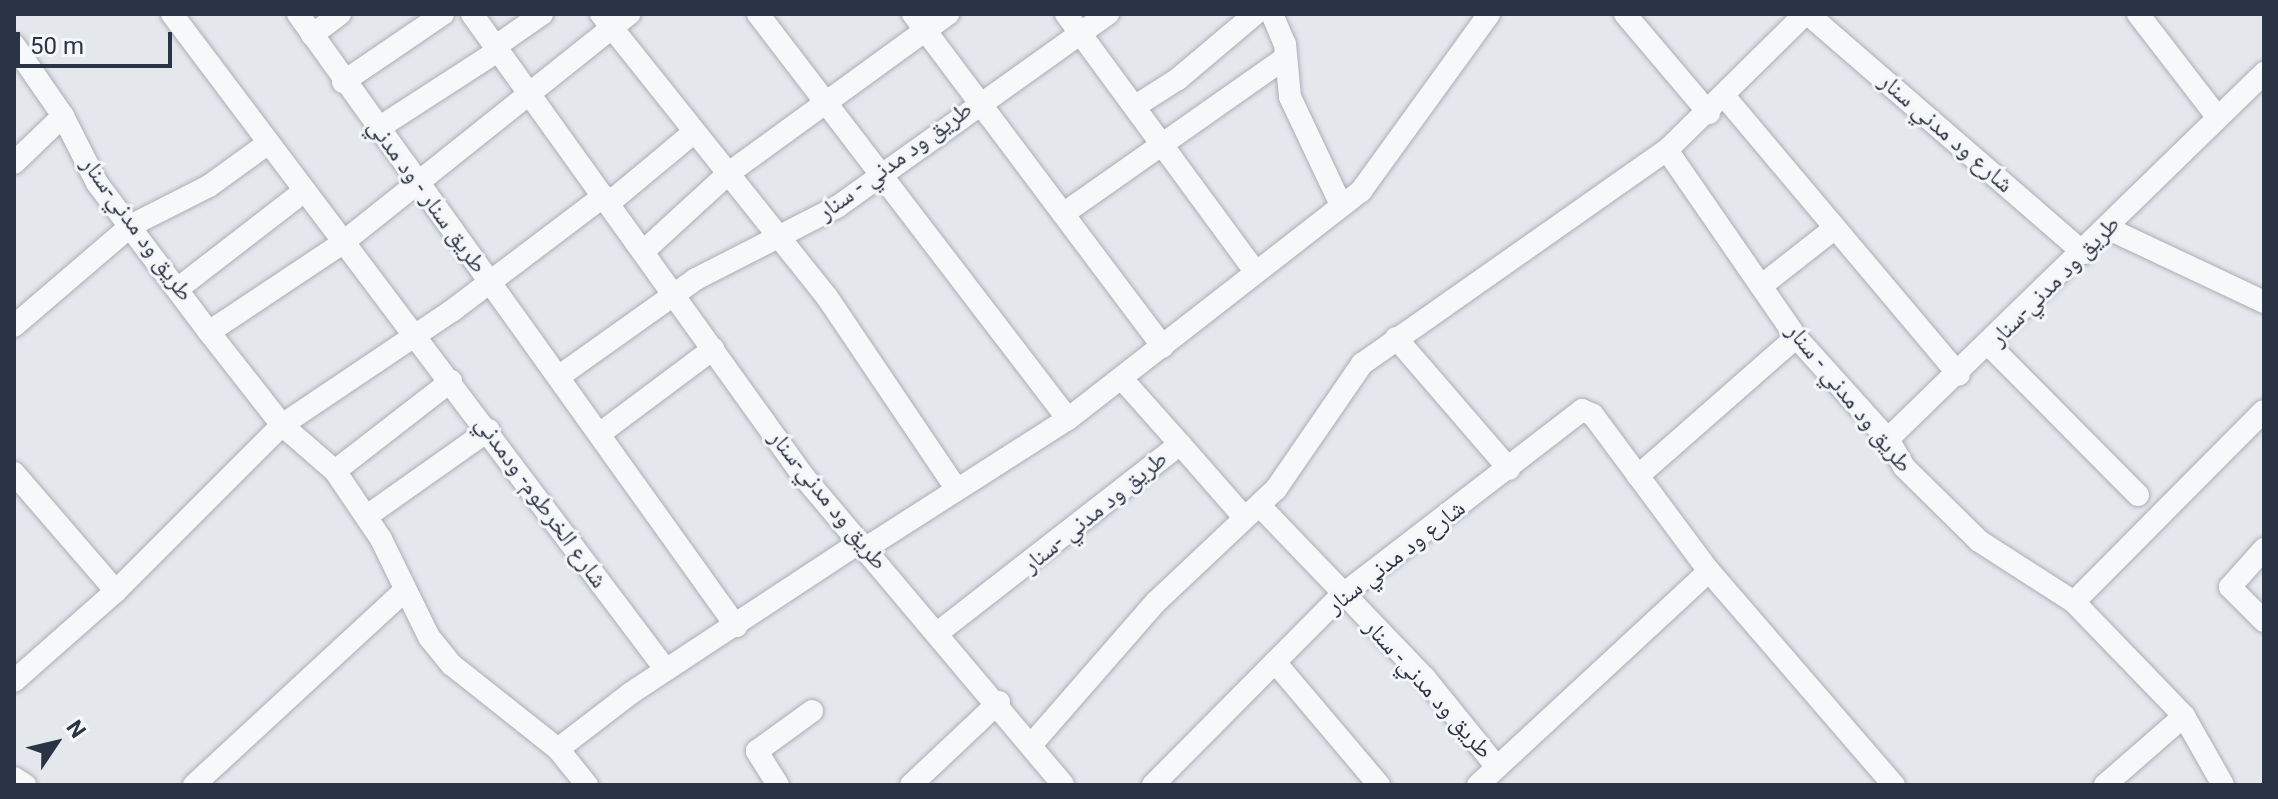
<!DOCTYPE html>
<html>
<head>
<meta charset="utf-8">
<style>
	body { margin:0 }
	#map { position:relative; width:2278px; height:799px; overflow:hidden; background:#e4e7ec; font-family:Roboto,"Noto Naskh Arabic",sans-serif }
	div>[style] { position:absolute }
	.roads { filter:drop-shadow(0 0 2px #a9aeb7) drop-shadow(0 0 2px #a9aeb7) }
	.minor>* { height:22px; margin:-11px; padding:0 11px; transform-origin:11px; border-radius:11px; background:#f7f8fa }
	span { translate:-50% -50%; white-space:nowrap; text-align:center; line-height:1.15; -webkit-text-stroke:6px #f4f6f9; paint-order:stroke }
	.street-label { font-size:24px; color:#2b3445 }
	.frame { position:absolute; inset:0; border:16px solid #2b3445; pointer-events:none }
	.north { position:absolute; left:16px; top:703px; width:80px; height:80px; -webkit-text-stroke:6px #f4f6f9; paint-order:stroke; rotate:55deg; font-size:22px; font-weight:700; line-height:32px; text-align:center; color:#2b3445 }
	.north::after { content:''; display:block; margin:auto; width:28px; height:36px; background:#2b3445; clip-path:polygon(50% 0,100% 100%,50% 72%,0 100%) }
	.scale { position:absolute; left:16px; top:32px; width:156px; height:36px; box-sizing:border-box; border:4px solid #2b3445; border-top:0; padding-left:10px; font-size:24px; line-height:28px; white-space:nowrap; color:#2b3445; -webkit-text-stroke:6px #f4f6f9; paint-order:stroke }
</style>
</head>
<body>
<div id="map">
	<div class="roads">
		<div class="minor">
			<i style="left:172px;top:14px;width:821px;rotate:53.02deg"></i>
			<i style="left:298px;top:14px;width:753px;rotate:54.41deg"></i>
			<i style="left:472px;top:14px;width:570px;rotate:54.36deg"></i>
			<i style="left:804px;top:477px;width:402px;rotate:49.9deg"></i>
			<i style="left:601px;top:14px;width:362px;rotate:51.4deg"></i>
			<i style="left:827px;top:297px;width:229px;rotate:56deg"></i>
			<i style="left:758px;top:14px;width:510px;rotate:52.57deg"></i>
			<i style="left:913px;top:14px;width:416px;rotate:53.1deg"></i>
			<i style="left:1066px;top:14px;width:319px;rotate:53.7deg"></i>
			<i style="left:1272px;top:14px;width:33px;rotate:67deg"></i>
			<i style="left:1285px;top:44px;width:53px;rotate:84.6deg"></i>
			<i style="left:1290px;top:97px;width:119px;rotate:64.7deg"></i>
			<i style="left:1625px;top:14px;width:130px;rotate:49.7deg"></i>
			<i style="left:1808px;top:14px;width:365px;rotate:40.9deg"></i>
			<i style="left:2138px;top:14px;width:126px;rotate:52.4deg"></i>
			<i style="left:312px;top:35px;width:35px;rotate:-37deg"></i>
			<i style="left:14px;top:45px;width:86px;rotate:55.4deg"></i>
			<i style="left:63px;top:116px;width:75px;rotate:63.1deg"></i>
			<i style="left:97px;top:183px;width:186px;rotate:53.1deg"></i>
			<i style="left:209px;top:332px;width:118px;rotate:51.9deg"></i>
			<i style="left:282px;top:425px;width:70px;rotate:41deg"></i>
			<i style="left:335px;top:471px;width:82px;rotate:55.9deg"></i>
			<i style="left:381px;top:539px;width:109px;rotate:63.9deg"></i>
			<i style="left:429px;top:637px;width:36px;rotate:51deg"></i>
			<i style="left:452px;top:665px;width:135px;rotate:38.4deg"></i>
			<i style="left:558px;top:749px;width:46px;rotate:51.1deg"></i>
			<i style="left:496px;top:46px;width:56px;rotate:-34.8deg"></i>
			<i style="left:343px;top:82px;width:121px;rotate:-34.2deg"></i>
			<i style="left:1725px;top:97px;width:363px;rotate:49.9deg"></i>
			<i style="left:1137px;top:105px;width:49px;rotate:-32.4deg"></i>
			<i style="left:1178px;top:79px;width:101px;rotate:-40.2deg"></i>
			<i style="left:377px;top:129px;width:145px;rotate:-32.9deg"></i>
			<i style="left:1667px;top:150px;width:227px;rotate:55.4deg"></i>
			<i style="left:1796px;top:337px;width:137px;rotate:48deg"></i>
			<i style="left:1888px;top:439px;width:32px;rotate:60deg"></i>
			<i style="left:1904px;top:467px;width:105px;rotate:44.6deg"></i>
			<i style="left:1979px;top:541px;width:113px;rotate:32.7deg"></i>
			<i style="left:2074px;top:602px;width:158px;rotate:46deg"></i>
			<i style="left:2184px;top:716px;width:105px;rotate:138.9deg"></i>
			<i style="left:14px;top:163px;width:68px;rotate:-43.8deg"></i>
			<i style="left:609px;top:203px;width:109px;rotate:-39.8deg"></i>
			<i style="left:1063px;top:214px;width:271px;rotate:-35.1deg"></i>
			<i style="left:2109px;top:229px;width:171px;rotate:25.2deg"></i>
			<i style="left:646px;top:249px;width:113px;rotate:-42.5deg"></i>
			<i style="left:729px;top:173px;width:271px;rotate:-36deg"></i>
			<i style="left:1761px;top:286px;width:94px;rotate:-38.1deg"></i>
			<i style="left:180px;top:287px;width:155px;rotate:-37.7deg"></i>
			<i style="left:14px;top:326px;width:155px;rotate:-40.6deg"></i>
			<i style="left:132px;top:225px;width:86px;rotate:-26.9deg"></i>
			<i style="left:209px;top:186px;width:72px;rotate:-35.9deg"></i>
			<i style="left:209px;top:332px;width:159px;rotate:-33.7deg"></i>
			<i style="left:341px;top:244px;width:369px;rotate:-38.6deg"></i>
			<i style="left:1396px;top:338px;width:173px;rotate:49.2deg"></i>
			<i style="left:1990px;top:346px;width:210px;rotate:45.2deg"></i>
			<i style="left:561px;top:375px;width:166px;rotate:-35.4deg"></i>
			<i style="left:696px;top:279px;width:158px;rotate:-27.1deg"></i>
			<i style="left:837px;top:207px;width:333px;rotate:-35.5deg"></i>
			<i style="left:602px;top:432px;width:139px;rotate:-36.8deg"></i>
			<i style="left:1888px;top:439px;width:525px;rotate:-44.23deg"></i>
			<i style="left:1180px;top:444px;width:96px;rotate:48.8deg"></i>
			<i style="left:335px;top:471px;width:147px;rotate:-37.8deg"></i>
			<i style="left:14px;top:473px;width:156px;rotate:49.2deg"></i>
			<i style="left:1638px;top:476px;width:210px;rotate:-41.3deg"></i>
			<i style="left:1260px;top:506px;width:237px;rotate:46.2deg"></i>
			<i style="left:1424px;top:677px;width:116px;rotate:51deg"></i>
			<i style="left:367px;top:516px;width:149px;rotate:-35.2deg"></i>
			<i style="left:866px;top:548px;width:240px;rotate:-32.6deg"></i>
			<i style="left:1068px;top:419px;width:371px;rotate:-37.9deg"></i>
			<i style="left:1361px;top:191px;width:218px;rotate:-54.1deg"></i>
			<i style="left:2264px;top:549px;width:51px;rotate:131.8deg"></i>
			<i style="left:2230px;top:587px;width:48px;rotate:45deg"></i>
			<i style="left:2074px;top:602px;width:269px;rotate:-45.2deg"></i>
			<i style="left:940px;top:631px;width:304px;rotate:-37.9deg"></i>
			<i style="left:1180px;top:444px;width:86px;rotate:-131.7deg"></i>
			<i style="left:1275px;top:662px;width:161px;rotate:49.8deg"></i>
			<i style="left:14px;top:681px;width:136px;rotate:-41.4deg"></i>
			<i style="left:116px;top:591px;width:235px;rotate:-45deg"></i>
			<i style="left:282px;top:425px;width:206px;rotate:-33.9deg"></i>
			<i style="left:453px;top:310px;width:189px;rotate:-37.1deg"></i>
			<i style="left:2184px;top:716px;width:79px;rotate:60.5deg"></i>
			<i style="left:1032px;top:744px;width:189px;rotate:-48.9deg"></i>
			<i style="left:1156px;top:602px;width:165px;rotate:-43.3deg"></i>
			<i style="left:1276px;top:489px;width:152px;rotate:-55.5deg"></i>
			<i style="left:1362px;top:364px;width:373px;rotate:-35.1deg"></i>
			<i style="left:1667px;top:150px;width:194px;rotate:-44.6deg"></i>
			<i style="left:558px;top:749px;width:92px;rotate:-37.5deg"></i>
			<i style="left:631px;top:693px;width:274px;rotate:-33.4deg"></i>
			<i style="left:14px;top:778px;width:13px;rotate:32deg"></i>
			<i style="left:194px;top:785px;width:287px;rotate:-42.7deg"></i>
			<i style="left:778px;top:785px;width:40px;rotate:-122deg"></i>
			<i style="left:757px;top:751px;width:68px;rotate:-36deg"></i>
			<i style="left:911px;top:785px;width:121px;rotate:-43.3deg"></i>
			<i style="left:1153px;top:785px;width:268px;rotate:-45.2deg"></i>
			<i style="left:1342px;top:595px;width:303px;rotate:-37.6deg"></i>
			<i style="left:1582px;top:410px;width:12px;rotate:24deg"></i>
			<i style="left:1593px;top:415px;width:194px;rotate:53.4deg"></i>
			<i style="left:1709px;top:571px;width:283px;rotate:49.2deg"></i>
			<i style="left:1478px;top:785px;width:315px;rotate:-42.8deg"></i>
		</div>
	</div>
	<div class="street-label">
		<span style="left:1946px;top:133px;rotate:41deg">شارع ود مدني سنار</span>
		<span style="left:895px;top:161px;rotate:-36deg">طريق ود مدني - سنار</span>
		<span style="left:427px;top:196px;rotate:54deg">طريق سنار - ود مدني</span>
		<span style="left:137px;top:229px;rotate:54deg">طريق ود مدني-سنار</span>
		<span style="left:2055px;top:281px;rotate:-45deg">طريق ود مدني-سنار</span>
		<span style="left:1849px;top:398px;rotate:51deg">طريق ود مدني - سنار</span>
		<span style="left:828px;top:500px;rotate:51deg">طريق ود مدني-سنار</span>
		<span style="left:541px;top:502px;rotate:54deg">شارع الخرطوم- ودمدني</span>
		<span style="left:1095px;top:512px;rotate:-39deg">طريق ود مدني -سنار</span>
		<span style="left:1396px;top:557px;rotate:-38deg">شارع ود مدني سنار</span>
		<span style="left:1428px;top:689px;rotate:48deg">طريق ود مدني- سنار</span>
	</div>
	<div class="frame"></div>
	<div class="north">N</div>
	<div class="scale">50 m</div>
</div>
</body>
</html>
